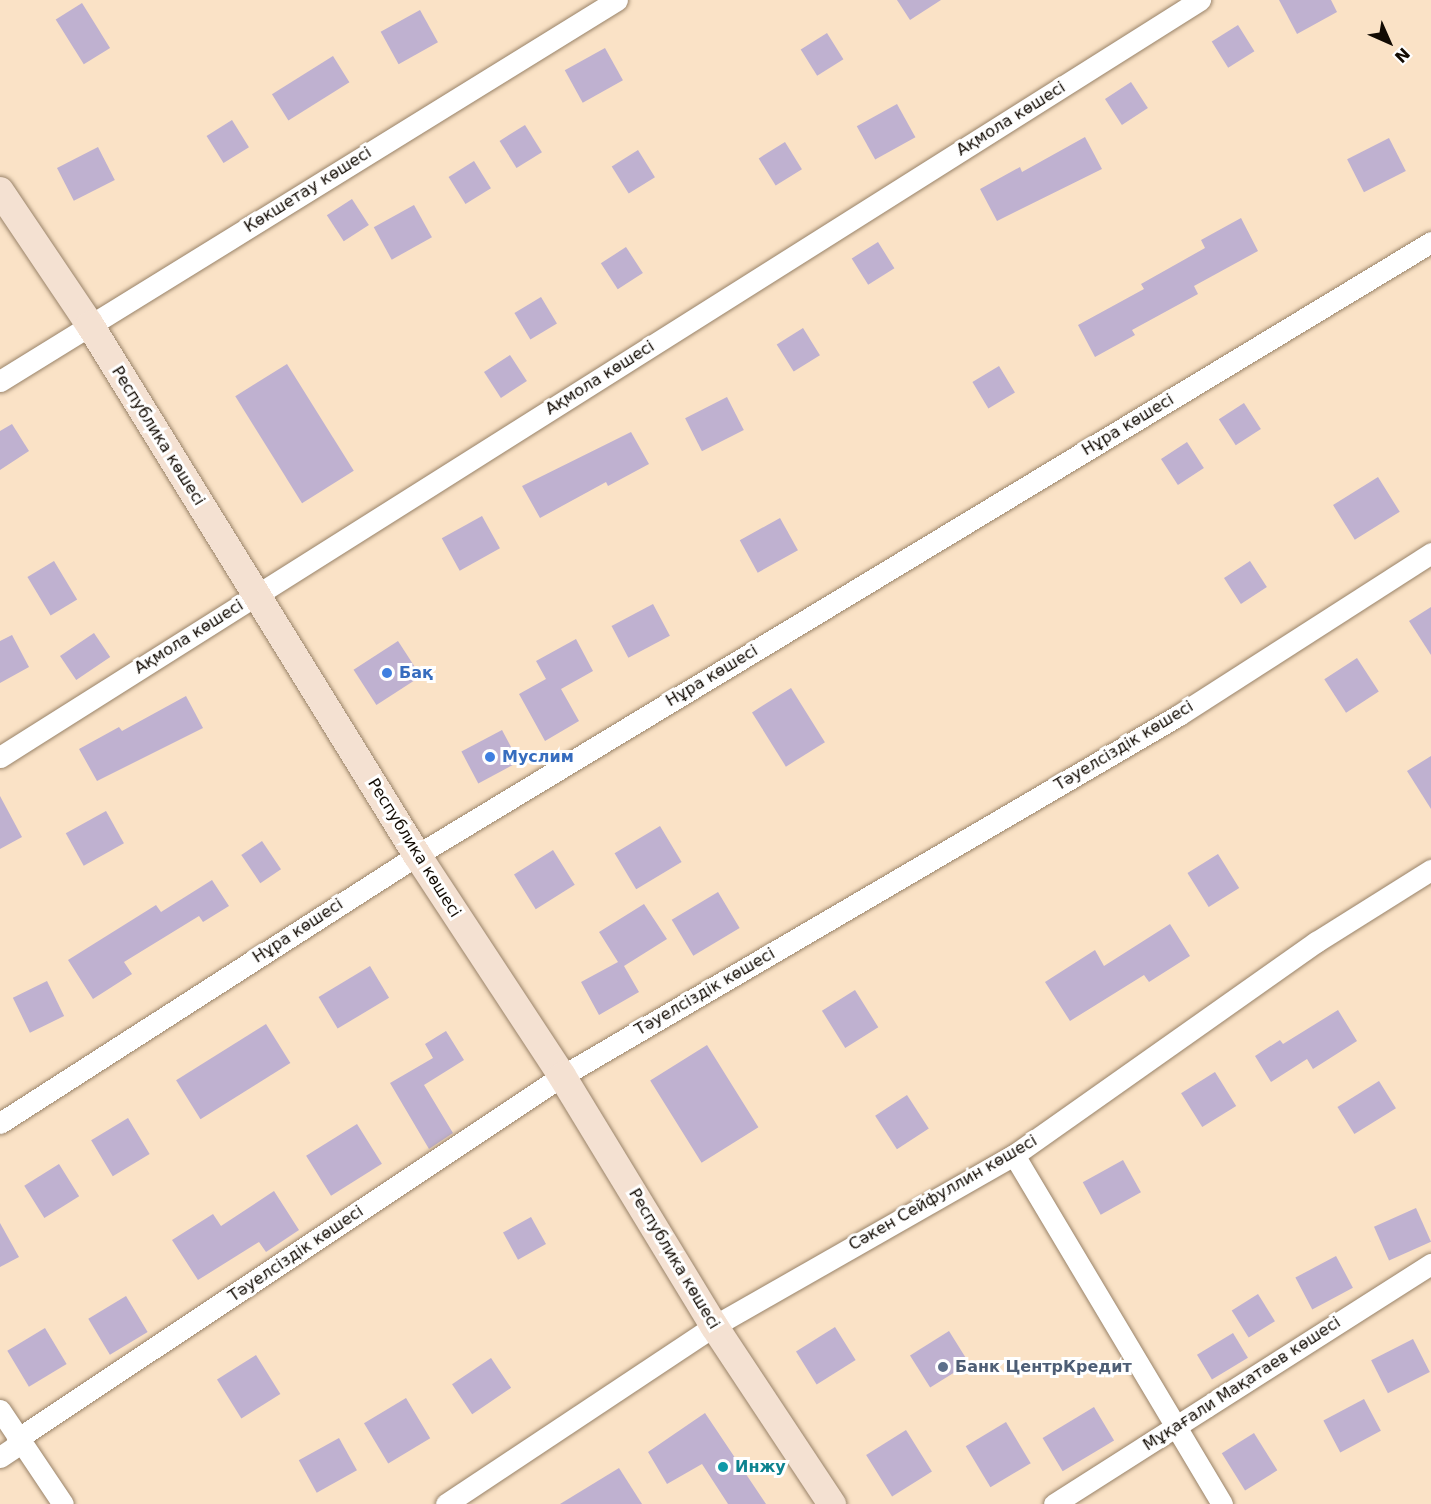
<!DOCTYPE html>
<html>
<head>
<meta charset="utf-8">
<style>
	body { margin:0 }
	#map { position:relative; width:1431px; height:1504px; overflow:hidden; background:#fae2c6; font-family:"DejaVu Sans",sans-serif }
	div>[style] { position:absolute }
	.building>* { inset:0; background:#bfb1d0; transform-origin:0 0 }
	.roads { filter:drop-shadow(0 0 2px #998369) drop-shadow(0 0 2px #998369) }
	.street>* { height:21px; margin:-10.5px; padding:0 10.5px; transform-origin:10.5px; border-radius:10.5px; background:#fff }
	.secondary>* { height:28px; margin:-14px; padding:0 14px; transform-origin:14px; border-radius:14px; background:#f4e1d2 }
	.dots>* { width:16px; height:16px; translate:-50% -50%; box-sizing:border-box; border:3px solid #fff; border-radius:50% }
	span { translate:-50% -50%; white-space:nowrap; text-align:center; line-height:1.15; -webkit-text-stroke:6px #fff; paint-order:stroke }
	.street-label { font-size:16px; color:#120b03 }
	.shop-label { font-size:16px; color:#366cbe; font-weight:700 }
	.left { translate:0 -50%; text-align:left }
	.service-label { font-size:16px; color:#4e5e75; font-weight:700 }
	.culture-label { font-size:16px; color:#0d838f; font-weight:700 }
	.north { position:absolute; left:1359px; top:12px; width:60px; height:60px; -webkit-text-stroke:4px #fff; paint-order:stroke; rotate:135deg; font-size:16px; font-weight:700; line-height:24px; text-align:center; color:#120b03 }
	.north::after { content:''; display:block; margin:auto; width:21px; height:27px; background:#120b03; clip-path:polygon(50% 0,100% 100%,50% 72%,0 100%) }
</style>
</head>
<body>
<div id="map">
	<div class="building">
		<i style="clip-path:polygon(897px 0,941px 0,910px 20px)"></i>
		<i style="clip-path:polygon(1279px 0,1331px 0,1337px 12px,1297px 34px)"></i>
		<i style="left:82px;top:3px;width:53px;height:31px;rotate:58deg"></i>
		<i style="left:420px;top:10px;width:37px;height:45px;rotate:61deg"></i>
		<i style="left:1238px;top:25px;width:31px;height:31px;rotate:58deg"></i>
		<i style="left:827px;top:33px;width:31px;height:31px;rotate:58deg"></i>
		<i style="left:605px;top:48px;width:37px;height:46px;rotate:61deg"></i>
		<i style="left:333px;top:56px;width:31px;height:72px;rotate:58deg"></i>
		<i style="left:1131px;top:82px;width:31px;height:31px;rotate:57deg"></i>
		<i style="left:897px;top:104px;width:38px;height:46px;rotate:61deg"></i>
		<i style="left:232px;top:120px;width:32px;height:30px;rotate:58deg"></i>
		<i style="left:525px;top:125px;width:32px;height:30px;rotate:58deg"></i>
		<i style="clip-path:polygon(1085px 137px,1102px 169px,997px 221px,980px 189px,1020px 167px,1022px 172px)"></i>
		<i style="left:1389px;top:138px;width:37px;height:47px;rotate:63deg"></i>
		<i style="left:785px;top:142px;width:32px;height:31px;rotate:58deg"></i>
		<i style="left:98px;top:147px;width:37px;height:46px;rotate:63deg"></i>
		<i style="left:638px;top:150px;width:32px;height:31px;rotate:58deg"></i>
		<i style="left:474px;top:161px;width:32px;height:30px;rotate:58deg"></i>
		<i style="left:352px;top:199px;width:31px;height:30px;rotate:57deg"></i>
		<i style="left:414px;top:205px;width:37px;height:46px;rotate:61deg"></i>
		<i style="clip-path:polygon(1241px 218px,1258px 251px,1194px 286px,1198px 294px,1132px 330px,1135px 335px,1095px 357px,1078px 325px,1144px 289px,1141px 284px,1205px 248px,1201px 240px)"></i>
		<i style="left:878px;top:242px;width:31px;height:31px;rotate:58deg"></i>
		<i style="left:626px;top:247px;width:31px;height:30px;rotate:57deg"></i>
		<i style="left:541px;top:297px;width:31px;height:31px;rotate:59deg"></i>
		<i style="left:803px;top:328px;width:32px;height:31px;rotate:58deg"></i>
		<i style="left:510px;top:355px;width:31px;height:31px;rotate:57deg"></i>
		<i style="left:287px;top:364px;width:126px;height:61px;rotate:58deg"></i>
		<i style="left:999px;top:366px;width:31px;height:31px;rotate:59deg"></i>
		<i style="left:727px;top:397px;width:37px;height:47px;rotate:63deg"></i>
		<i style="left:1244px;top:403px;width:31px;height:30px;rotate:57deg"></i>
		<i style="clip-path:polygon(12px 424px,29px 451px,0 470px,0 431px)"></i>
		<i style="clip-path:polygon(631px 432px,649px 464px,608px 486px,606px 482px,540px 518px,522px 486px)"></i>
		<i style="left:1187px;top:442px;width:31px;height:31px;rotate:57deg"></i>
		<i style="left:1378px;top:477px;width:41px;height:53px;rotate:58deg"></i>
		<i style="left:482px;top:516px;width:37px;height:46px;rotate:61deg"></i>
		<i style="left:780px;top:518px;width:37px;height:46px;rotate:61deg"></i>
		<i style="left:54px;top:561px;width:45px;height:31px;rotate:59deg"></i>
		<i style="left:1250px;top:561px;width:31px;height:31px;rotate:57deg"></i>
		<i style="left:653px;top:604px;width:36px;height:47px;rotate:62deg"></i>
		<i style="clip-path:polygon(1431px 607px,1431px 655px,1409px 621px)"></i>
		<i style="left:94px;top:633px;width:29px;height:41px;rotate:56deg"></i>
		<i style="clip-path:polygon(12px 635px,29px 667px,0 683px,0 641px)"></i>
		<i style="clip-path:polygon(576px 639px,593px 671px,561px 689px,579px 721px,545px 741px,519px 694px,546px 679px,536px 661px)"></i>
		<i style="left:398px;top:641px;width:42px;height:53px;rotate:57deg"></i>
		<i style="left:1357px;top:658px;width:40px;height:39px;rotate:57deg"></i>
		<i style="left:791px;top:688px;width:64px;height:46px;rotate:58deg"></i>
		<i style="clip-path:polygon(186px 696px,203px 728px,97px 781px,79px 749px,119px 727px,122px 731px)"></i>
		<i style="left:502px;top:730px;width:36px;height:46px;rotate:62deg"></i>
		<i style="clip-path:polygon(1431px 756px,1431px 809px,1407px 771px)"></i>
		<i style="clip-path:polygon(0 796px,22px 837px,0 849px)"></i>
		<i style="left:106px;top:811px;width:37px;height:46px;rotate:61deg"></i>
		<i style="left:660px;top:826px;width:42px;height:53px;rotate:59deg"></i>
		<i style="left:262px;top:841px;width:34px;height:25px;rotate:56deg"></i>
		<i style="left:553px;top:850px;width:41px;height:46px;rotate:58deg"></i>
		<i style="left:1218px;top:854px;width:40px;height:36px;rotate:58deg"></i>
		<i style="clip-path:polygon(212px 880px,229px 906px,203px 922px,199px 916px,124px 962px,132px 974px,93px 999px,68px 960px,156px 905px,161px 912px)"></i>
		<i style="left:718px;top:892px;width:42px;height:54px;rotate:59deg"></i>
		<i style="clip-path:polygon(644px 904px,667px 939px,624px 966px,639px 992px,599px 1015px,581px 982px,618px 962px,599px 932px)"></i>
		<i style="clip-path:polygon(1170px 924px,1190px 956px,1149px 982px,1144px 975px,1070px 1021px,1045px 982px,1095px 950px,1104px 966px)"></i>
		<i style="left:370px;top:966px;width:37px;height:60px;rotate:59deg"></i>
		<i style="left:47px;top:981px;width:39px;height:38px;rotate:64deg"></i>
		<i style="left:855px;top:990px;width:44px;height:39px;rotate:58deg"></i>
		<i style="clip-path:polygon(1338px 1010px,1357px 1041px,1313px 1069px,1307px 1059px,1271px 1082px,1255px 1056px,1280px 1040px,1283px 1044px)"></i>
		<i style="left:266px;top:1024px;width:46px;height:106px;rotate:58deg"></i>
		<i style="clip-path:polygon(446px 1031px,464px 1060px,424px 1085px,453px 1133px,429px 1149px,390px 1083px,433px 1058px,425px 1044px)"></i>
		<i style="left:707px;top:1045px;width:97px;height:67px;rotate:58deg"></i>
		<i style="left:1215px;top:1072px;width:40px;height:40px;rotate:58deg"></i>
		<i style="left:1379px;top:1081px;width:32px;height:49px;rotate:58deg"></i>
		<i style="left:907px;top:1095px;width:40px;height:38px;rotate:57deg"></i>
		<i style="left:128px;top:1118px;width:42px;height:43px;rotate:59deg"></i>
		<i style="left:357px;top:1124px;width:47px;height:60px;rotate:58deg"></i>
		<i style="left:1123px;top:1160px;width:37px;height:46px;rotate:61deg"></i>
		<i style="left:59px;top:1164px;width:38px;height:41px;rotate:58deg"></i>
		<i style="clip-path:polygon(274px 1191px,299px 1230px,266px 1252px,259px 1242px,198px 1280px,172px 1240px,213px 1214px,221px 1226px)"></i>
		<i style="left:1416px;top:1208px;width:37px;height:46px;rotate:66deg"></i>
		<i style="left:531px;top:1217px;width:31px;height:32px;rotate:61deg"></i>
		<i style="clip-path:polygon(0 1223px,19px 1257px,0 1267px)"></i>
		<i style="left:1336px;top:1256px;width:36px;height:46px;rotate:62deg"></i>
		<i style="left:1258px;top:1294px;width:32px;height:31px;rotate:58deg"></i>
		<i style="left:126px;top:1296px;width:42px;height:44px;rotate:59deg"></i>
		<i style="left:835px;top:1327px;width:39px;height:46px;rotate:58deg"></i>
		<i style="left:45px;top:1328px;width:42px;height:44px;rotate:59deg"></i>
		<i style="left:949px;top:1331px;width:38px;height:46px;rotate:58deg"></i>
		<i style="left:1233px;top:1333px;width:29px;height:42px;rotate:59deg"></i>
		<i style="left:1413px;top:1339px;width:37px;height:47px;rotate:63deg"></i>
		<i style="left:256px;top:1355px;width:46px;height:46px;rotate:58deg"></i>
		<i style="left:491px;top:1358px;width:36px;height:47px;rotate:56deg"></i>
		<i style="left:406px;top:1398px;width:47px;height:49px;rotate:59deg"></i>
		<i style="left:1364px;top:1399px;width:36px;height:46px;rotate:62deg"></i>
		<i style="left:1094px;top:1407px;width:39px;height:60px;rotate:59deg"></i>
		<i style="clip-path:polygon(705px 1413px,766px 1504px,728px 1504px,702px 1464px,667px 1484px,648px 1452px)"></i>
		<i style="left:1006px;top:1422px;width:48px;height:47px;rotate:59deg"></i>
		<i style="left:906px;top:1430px;width:49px;height:47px;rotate:58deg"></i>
		<i style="left:1254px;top:1433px;width:44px;height:38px;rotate:58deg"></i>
		<i style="left:339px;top:1438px;width:37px;height:46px;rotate:61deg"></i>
		<i style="clip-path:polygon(619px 1468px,642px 1504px,560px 1504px)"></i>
	</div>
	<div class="roads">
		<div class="street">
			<i style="left:0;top:381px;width:725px;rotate:-31.7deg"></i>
			<i style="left:0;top:757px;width:1419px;rotate:-32.25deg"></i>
			<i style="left:0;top:1123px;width:496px;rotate:-32.7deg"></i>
			<i style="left:417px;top:855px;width:1185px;rotate:-31.15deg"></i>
			<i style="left:1014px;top:1155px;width:406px;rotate:59.2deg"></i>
			<i style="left:0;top:1410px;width:113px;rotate:56.2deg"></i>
			<i style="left:0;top:1457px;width:22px;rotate:-34deg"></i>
			<i style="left:18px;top:1445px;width:6px;rotate:-99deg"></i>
			<i style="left:17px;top:1439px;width:655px;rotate:-33.67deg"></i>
			<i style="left:562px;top:1076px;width:715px;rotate:-30.33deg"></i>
			<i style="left:1179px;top:715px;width:300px;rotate:-32.7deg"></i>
			<i style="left:446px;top:1504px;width:322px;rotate:-33.6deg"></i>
			<i style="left:714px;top:1326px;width:345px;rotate:-29.7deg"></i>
			<i style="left:1014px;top:1155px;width:370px;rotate:-35.2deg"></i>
			<i style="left:1316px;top:942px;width:136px;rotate:-32.1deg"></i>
			<i style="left:1054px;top:1504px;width:447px;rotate:-32.5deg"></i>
		</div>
		<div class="secondary">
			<i style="left:0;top:191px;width:161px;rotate:56.1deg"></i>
			<i style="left:90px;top:325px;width:623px;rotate:58.33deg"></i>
			<i style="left:417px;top:855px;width:264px;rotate:56.7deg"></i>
			<i style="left:562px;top:1076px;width:293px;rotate:58.7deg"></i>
			<i style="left:714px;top:1326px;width:214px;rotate:56.5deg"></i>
		</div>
	</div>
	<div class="dots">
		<i style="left:387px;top:673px;background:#3f7fe0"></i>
		<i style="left:490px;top:757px;background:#3f7fe0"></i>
		<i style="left:943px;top:1367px;background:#5c6f8a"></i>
		<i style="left:723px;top:1467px;background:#0f9aa8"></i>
	</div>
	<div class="street-label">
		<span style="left:1011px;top:119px;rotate:-32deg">Ақмола көшесі</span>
		<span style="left:308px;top:190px;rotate:-32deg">Көкшетау көшесі</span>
		<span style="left:600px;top:378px;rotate:-32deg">Ақмола көшесі</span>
		<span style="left:1128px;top:425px;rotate:-31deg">Нұра көшесі</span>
		<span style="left:158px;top:436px;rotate:58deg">Республика көшесі</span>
		<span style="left:189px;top:637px;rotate:-32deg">Ақмола көшесі</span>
		<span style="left:712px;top:676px;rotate:-31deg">Нұра көшесі</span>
		<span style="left:1124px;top:746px;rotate:-31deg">Тәуелсіздік көшесі</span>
		<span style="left:414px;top:848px;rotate:58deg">Республика көшесі</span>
		<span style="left:298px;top:931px;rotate:-33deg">Нұра көшесі</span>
		<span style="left:705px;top:992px;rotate:-30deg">Тәуелсіздік көшесі</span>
		<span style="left:943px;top:1193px;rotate:-30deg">Сәкен Сейфуллин көшесі</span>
		<span style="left:296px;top:1254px;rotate:-34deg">Тәуелсіздік көшесі</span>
		<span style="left:674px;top:1259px;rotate:59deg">Республика көшесі</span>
		<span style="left:1242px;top:1384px;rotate:-33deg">Мұқағали Мақатаев көшесі</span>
	</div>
	<div class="shop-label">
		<span class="left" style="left:399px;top:673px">Бақ</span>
		<span class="left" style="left:502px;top:757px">Муслим</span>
	</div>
	<div class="service-label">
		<span class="left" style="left:955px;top:1367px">Банк ЦентрКредит</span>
	</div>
	<div class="culture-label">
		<span class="left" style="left:735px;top:1467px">Инжу</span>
	</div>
	<div class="north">N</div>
</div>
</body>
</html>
